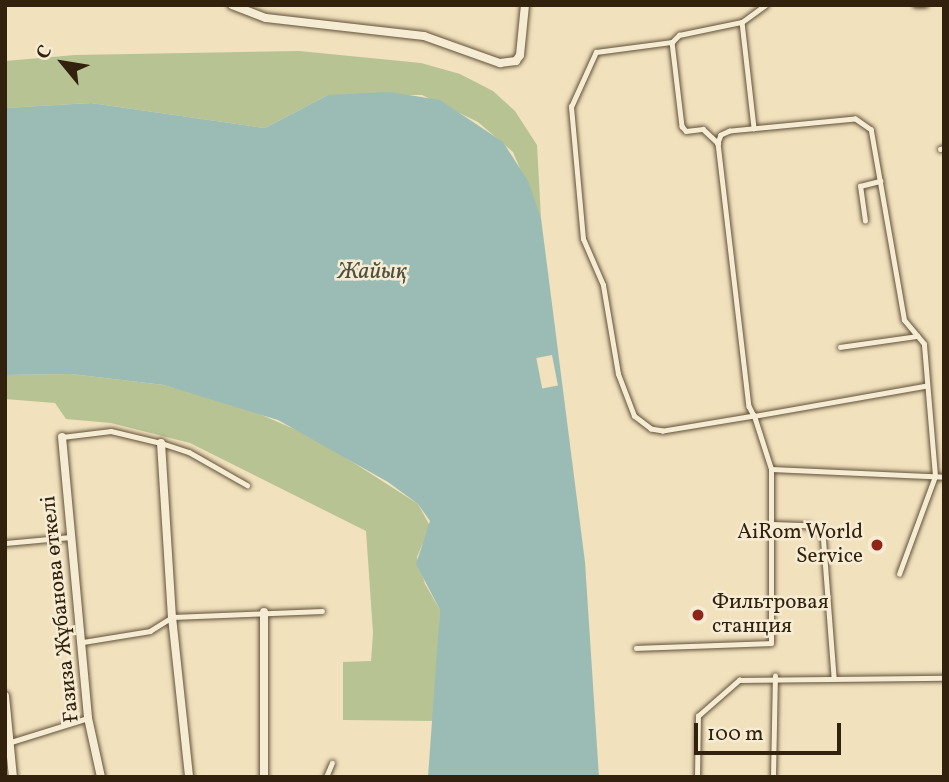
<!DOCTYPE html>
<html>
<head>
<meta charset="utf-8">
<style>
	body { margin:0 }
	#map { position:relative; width:949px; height:782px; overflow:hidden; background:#f1e1bd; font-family:Vollkorn,serif }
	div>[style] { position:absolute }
	.green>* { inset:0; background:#b7c393 }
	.water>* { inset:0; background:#9bbcb5 }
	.pier>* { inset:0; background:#f1e1bd; transform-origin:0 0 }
	.roads { filter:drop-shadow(0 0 2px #615139) drop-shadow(0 0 2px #615139) }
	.service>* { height:4.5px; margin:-2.25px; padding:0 2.25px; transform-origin:2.25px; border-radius:2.25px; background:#f6ecd4 }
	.minor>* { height:8px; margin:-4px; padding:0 4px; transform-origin:4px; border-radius:4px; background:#f6ecd4 }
	.dots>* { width:19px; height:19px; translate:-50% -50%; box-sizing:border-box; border:4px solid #f6ecd4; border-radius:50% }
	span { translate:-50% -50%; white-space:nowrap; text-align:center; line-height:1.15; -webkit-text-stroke:5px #f6ecd4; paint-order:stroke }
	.poi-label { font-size:21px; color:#31210d }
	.right { translate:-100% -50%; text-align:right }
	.left { translate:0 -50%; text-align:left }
	.street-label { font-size:21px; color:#31210d }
	.water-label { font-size:23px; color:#51503f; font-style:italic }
	.frame { position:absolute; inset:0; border:7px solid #31210d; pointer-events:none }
	.north { position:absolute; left:28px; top:28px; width:70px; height:70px; -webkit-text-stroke:5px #f6ecd4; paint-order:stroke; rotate:300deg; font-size:19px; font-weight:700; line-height:28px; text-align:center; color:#31210d }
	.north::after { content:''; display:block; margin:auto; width:24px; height:32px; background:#31210d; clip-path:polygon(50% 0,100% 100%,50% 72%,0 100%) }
	.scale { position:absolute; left:694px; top:723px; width:147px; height:32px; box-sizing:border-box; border:4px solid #31210d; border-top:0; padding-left:9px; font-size:21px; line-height:24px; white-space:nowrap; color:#31210d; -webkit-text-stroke:5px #f6ecd4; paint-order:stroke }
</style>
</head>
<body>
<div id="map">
	<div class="green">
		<i style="clip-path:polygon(299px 51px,421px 63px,460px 74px,493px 91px,515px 111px,537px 145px,541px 218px,513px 152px,478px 122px,422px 95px,328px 95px,265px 128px,91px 103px,5px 108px,5px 61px,75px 55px)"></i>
		<i style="clip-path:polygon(71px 374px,164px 385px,238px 405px,315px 438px,418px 504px,430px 526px,417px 557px,425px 584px,440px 610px,435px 721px,343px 720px,343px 662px,371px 661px,373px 633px,366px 531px,190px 443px,111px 423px,66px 419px,55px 403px,5px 399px,5px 375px)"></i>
	</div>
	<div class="water">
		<i style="clip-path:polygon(390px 92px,440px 100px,503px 142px,528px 181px,541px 218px,585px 562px,599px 777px,428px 777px,440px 610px,416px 564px,430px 521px,418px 504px,388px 482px,278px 420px,164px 385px,71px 374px,5px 375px,5px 108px,91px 103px,265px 128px,328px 95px)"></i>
	</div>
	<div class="pier">
		<i style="left:552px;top:355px;width:31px;height:16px;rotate:79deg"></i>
	</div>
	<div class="roads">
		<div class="service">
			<i style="left:915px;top:5px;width:11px"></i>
			<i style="left:742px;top:22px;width:107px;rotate:83.5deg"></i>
			<i style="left:672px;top:42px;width:85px;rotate:83.2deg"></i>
			<i style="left:682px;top:126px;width:6px;rotate:51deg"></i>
			<i style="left:686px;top:131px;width:17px;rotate:-7deg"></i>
			<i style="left:703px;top:129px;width:21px;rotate:43deg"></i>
			<i style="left:940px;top:149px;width:4px;rotate:-14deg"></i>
			<i style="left:865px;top:221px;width:35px;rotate:-98deg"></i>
			<i style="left:860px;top:186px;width:21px;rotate:-14deg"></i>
			<i style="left:840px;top:347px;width:78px;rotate:-8.1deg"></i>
			<i style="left:62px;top:437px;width:49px;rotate:-7deg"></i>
			<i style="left:111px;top:431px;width:51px;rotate:13.5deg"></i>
			<i style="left:161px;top:443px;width:29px;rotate:18deg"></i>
			<i style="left:189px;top:452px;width:67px;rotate:29.6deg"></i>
			<i style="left:771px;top:469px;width:173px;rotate:2.6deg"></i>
			<i style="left:772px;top:524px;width:36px;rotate:2deg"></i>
			<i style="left:808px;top:525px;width:17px;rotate:28deg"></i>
			<i style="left:823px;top:533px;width:144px;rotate:85.6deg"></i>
			<i style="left:5px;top:543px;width:66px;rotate:-5.2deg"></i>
			<i style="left:899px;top:574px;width:104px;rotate:-69.8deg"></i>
			<i style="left:935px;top:476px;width:132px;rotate:-94.8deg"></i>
			<i style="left:924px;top:344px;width:31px;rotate:-130deg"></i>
			<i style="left:904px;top:320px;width:193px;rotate:-99.9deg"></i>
			<i style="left:871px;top:130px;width:19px;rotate:-145deg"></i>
			<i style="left:855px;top:119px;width:126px;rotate:174.5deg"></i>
			<i style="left:730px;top:131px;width:10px;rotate:156deg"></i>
			<i style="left:721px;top:135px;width:9px;rotate:111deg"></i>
			<i style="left:718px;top:143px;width:265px;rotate:83.3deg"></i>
			<i style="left:749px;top:406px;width:11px;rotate:63deg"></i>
			<i style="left:754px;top:416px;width:173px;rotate:-10deg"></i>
			<i style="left:83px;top:642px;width:68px;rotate:-9.3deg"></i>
			<i style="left:150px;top:631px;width:26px;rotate:-32deg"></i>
			<i style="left:172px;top:617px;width:150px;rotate:-2.3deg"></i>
			<i style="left:636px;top:648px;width:135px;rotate:-2.1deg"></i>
			<i style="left:771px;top:643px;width:174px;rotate:-90deg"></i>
			<i style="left:771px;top:469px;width:56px;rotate:-107.8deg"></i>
			<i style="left:754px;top:416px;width:92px;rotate:170.6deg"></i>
			<i style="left:663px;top:431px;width:12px;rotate:-171deg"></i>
			<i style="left:651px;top:429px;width:21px;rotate:-143deg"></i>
			<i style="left:634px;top:416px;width:45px;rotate:-110.9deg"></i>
			<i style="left:618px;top:374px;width:90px;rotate:-99.6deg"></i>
			<i style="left:603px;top:285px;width:50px;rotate:-113.5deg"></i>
			<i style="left:583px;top:239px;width:133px;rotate:-95.2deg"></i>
			<i style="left:571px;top:107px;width:60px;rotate:-65.6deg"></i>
			<i style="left:596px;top:52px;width:77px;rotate:-7.5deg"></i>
			<i style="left:672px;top:42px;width:10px;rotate:-45deg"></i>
			<i style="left:679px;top:35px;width:64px;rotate:-11.7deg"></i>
			<i style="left:742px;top:22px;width:29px;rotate:-36deg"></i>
			<i style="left:11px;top:742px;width:81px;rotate:-17.3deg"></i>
			<i style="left:326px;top:777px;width:15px;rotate:-67deg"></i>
			<i style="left:697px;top:777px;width:61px;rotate:-89.1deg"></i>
			<i style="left:698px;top:716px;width:55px;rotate:-41.3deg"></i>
			<i style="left:739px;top:680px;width:205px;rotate:-0.6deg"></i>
			<i style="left:773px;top:777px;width:101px;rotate:-88.9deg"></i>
		</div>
		<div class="minor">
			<i style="left:232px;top:5px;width:36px;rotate:21deg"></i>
			<i style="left:266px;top:18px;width:159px;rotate:6.5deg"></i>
			<i style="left:424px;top:36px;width:81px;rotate:19.6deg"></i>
			<i style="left:500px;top:63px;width:16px;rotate:-7deg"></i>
			<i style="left:516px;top:61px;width:7px;rotate:-56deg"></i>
			<i style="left:520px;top:55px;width:50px;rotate:-84.3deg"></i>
			<i style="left:62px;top:437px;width:282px;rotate:84.7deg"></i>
			<i style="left:88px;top:718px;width:60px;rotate:77.6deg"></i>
			<i style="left:161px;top:443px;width:174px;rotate:86.4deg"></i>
			<i style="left:172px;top:617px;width:161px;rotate:83.9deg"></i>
			<i style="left:264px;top:612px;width:165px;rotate:90deg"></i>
			<i style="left:5px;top:696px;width:81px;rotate:84.4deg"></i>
		</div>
	</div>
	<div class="dots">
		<i style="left:877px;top:545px;background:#8f2418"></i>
		<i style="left:698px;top:615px;background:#8f2418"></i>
	</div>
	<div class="poi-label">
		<span class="right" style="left:863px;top:545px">AiRom World<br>Service</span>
		<span class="left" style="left:712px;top:615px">Фильтровая<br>станция</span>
	</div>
	<div class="street-label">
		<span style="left:61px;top:609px;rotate:-96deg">Ғазиза Жұбанова өткелі</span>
	</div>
	<div class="water-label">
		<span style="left:372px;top:272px">Жайық</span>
	</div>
	<div class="frame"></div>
	<div class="north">С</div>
	<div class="scale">100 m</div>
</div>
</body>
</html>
